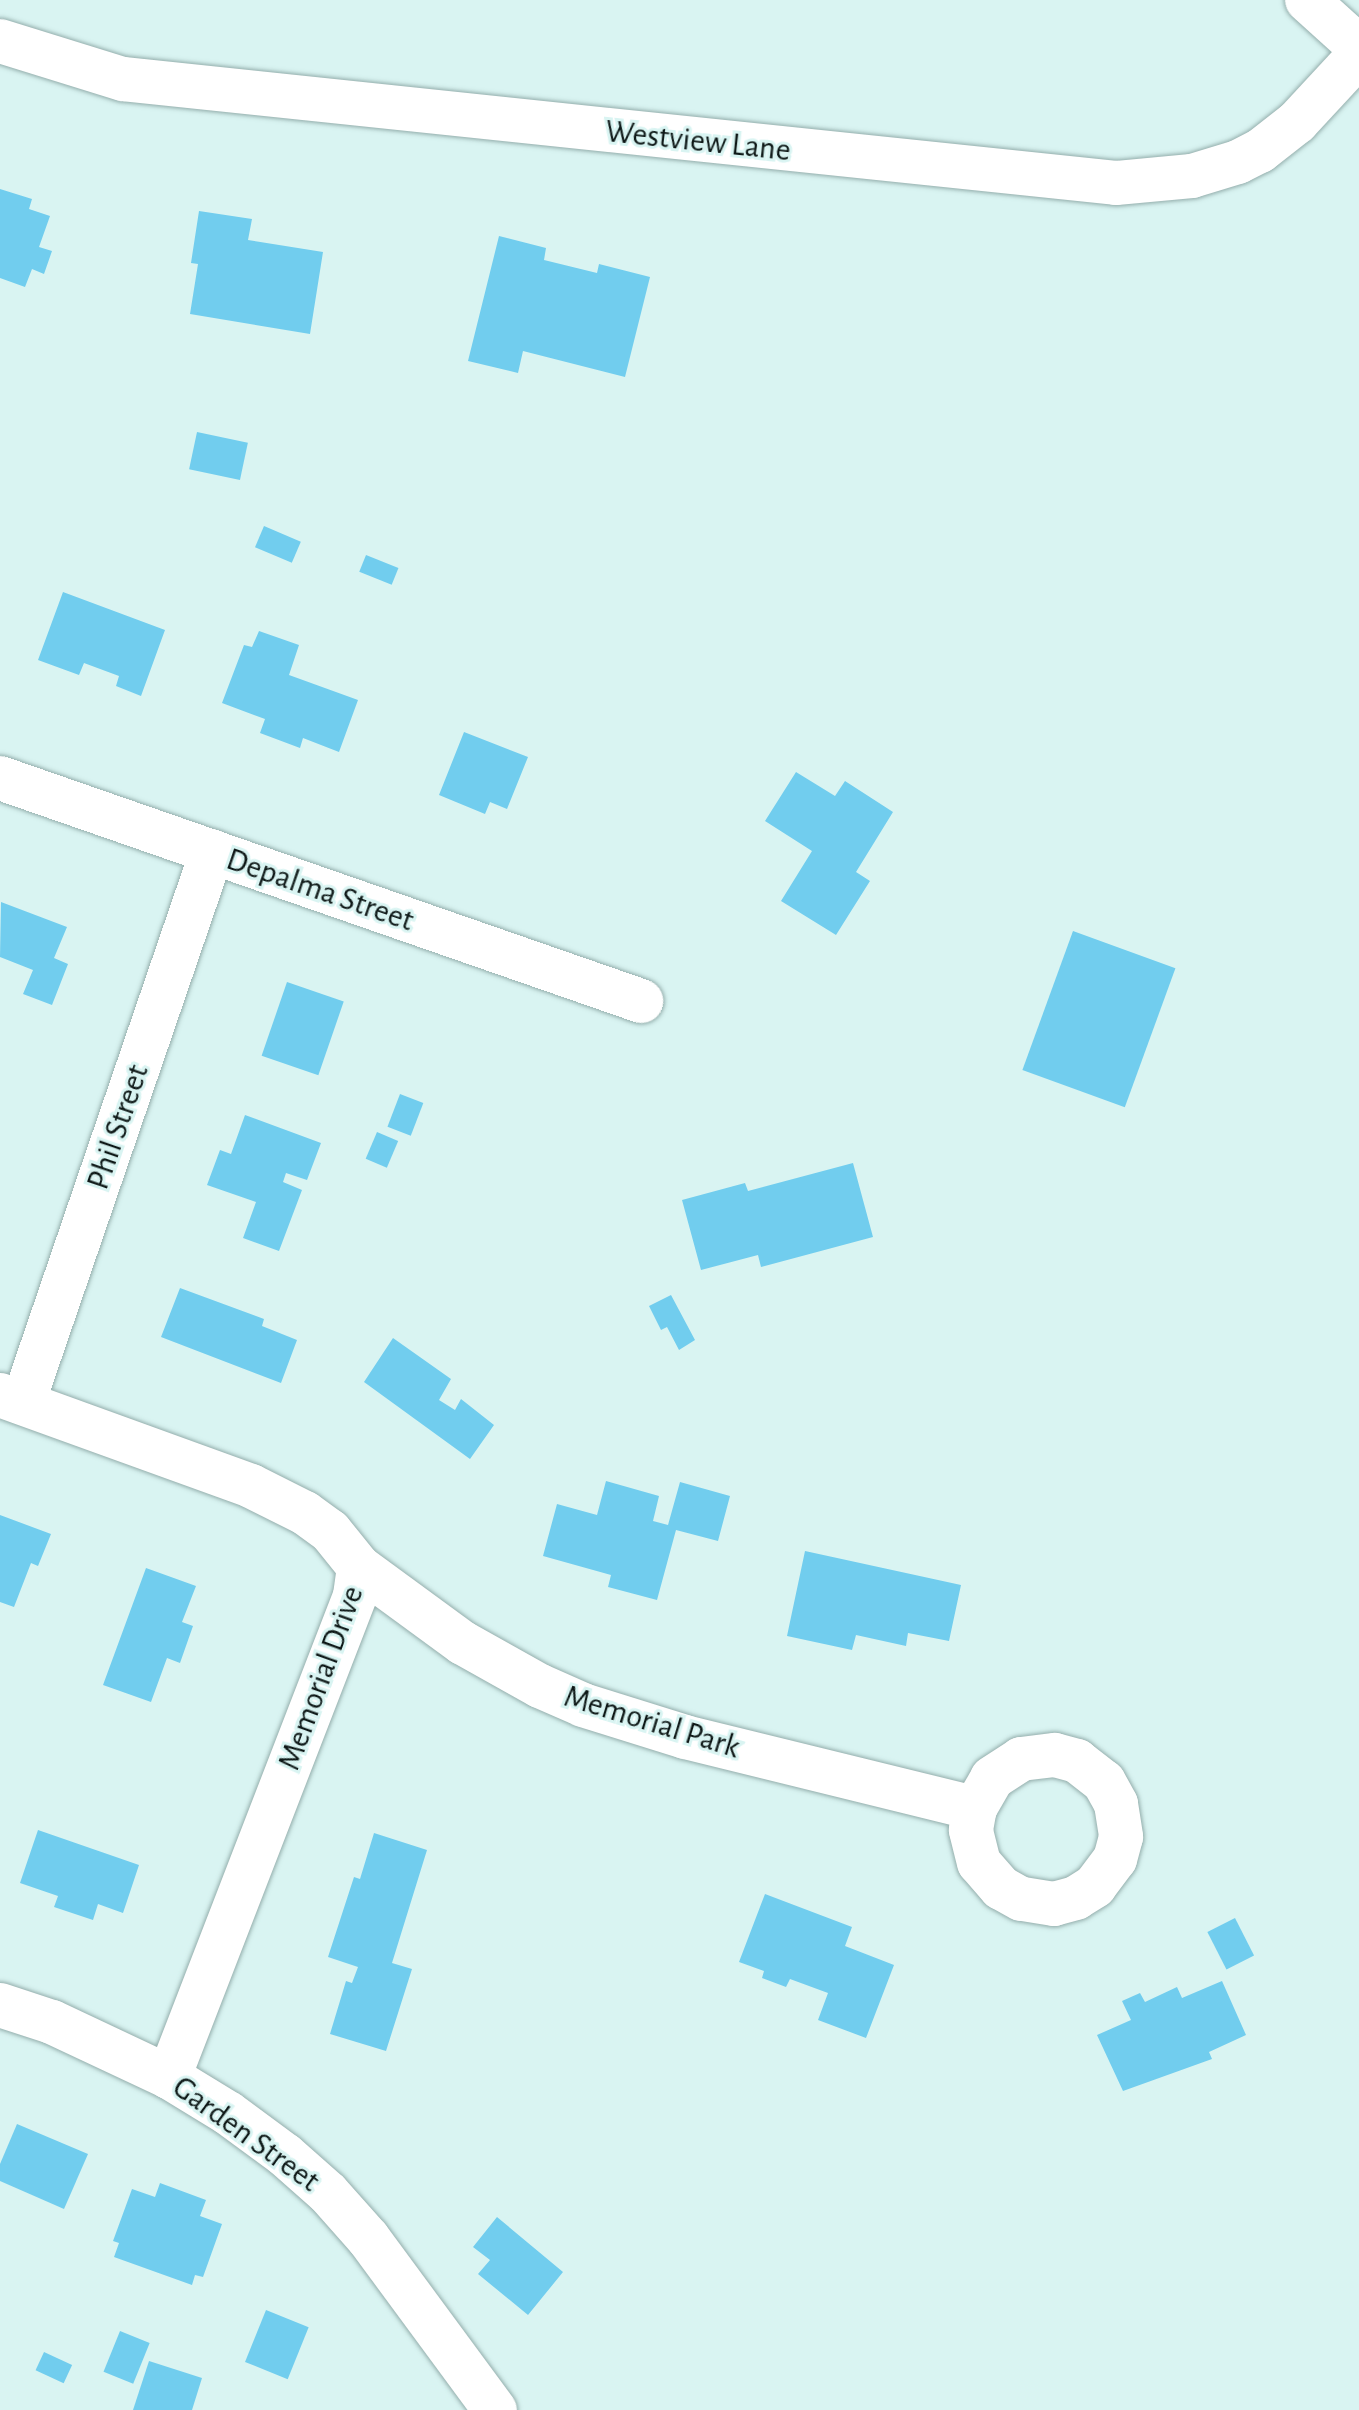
<!DOCTYPE html>
<html>
<head>
<meta charset="utf-8">
<style>
	body { margin:0 }
	#map { position:relative; width:1359px; height:2410px; overflow:hidden; background:#d9f4f2; font-family:"Alegreya Sans",sans-serif }
	div>[style] { position:absolute }
	.building>* { inset:0; background:#71cdee; transform-origin:0 0 }
	.roads { filter:drop-shadow(0 0 2px #94aeac) drop-shadow(0 0 2px #94aeac) }
	.minor>* { height:44px; margin:-22px; padding:0 22px; transform-origin:22px; border-radius:22px; background:#fff }
	span { translate:-50% -50%; white-space:nowrap; text-align:center; line-height:1.15; -webkit-text-stroke:6px #d9f4f2; paint-order:stroke }
	.street-label { font-size:32px; color:#0e1817 }
</style>
</head>
<body>
<div id="map">
	<div class="building">
		<i style="clip-path:polygon(0 189px,32px 199px,29px 209px,50px 216px,39px 247px,52px 251px,44px 274px,32px 269px,25px 287px,0 278px)"></i>
		<i style="clip-path:polygon(199px 211px,252px 219px,248px 240px,323px 252px,310px 334px,190px 314px,198px 264px,191px 263px)"></i>
		<i style="clip-path:polygon(499px 236px,546px 248px,544px 260px,597px 273px,599px 264px,650px 277px,625px 377px,523px 351px,518px 373px,468px 361px)"></i>
		<i style="left:197px;top:432px;width:52px;height:38px;rotate:12deg"></i>
		<i style="left:264px;top:526px;width:40px;height:23px;rotate:23deg"></i>
		<i style="left:366px;top:555px;width:35px;height:18px;rotate:22deg"></i>
		<i style="clip-path:polygon(63px 592px,165px 630px,141px 696px,116px 686px,119px 676px,84px 663px,79px 675px,38px 660px)"></i>
		<i style="clip-path:polygon(259px 631px,299px 645px,289px 675px,358px 700px,339px 752px,303px 738px,300px 748px,260px 733px,265px 719px,222px 703px,244px 645px,252px 647px)"></i>
		<i style="clip-path:polygon(464px 732px,528px 757px,507px 809px,490px 802px,485px 814px,439px 795px)"></i>
		<i style="clip-path:polygon(796px 772px,835px 796px,845px 781px,893px 812px,856px 872px,870px 881px,836px 935px,781px 901px,812px 851px,765px 821px)"></i>
		<i style="clip-path:polygon(1px 902px,67px 927px,54px 958px,68px 964px,52px 1005px,23px 994px,33px 970px,0 957px)"></i>
		<i style="left:1073px;top:931px;width:109px;height:148px;rotate:20deg"></i>
		<i style="left:287px;top:982px;width:60px;height:78px;rotate:19deg"></i>
		<i style="left:400px;top:1094px;width:25px;height:35px;rotate:21deg"></i>
		<i style="clip-path:polygon(245px 1115px,321px 1143px,307px 1180px,286px 1173px,283px 1182px,302px 1190px,279px 1251px,243px 1238px,256px 1202px,207px 1185px,220px 1150px,231px 1154px)"></i>
		<i style="left:377px;top:1132px;width:23px;height:29px;rotate:23deg"></i>
		<i style="clip-path:polygon(853px 1163px,873px 1237px,761px 1267px,758px 1255px,701px 1270px,682px 1200px,745px 1183px,748px 1191px)"></i>
		<i style="clip-path:polygon(180px 1288px,264px 1319px,262px 1326px,297px 1340px,281px 1383px,161px 1337px)"></i>
		<i style="clip-path:polygon(671px 1295px,695px 1340px,679px 1350px,667px 1327px,661px 1330px,649px 1306px)"></i>
		<i style="clip-path:polygon(393px 1338px,451px 1379px,439px 1400px,455px 1410px,461px 1399px,494px 1425px,470px 1459px,364px 1382px)"></i>
		<i style="clip-path:polygon(606px 1481px,659px 1496px,653px 1521px,668px 1525px,680px 1482px,730px 1496px,718px 1541px,676px 1530px,657px 1600px,608px 1587px,611px 1575px,543px 1556px,557px 1504px,597px 1515px)"></i>
		<i style="clip-path:polygon(0 1515px,51px 1534px,38px 1566px,31px 1563px,14px 1607px,0 1602px)"></i>
		<i style="clip-path:polygon(805px 1551px,961px 1585px,949px 1641px,908px 1633px,906px 1646px,856px 1635px,852px 1650px,787px 1636px)"></i>
		<i style="clip-path:polygon(146px 1568px,196px 1586px,182px 1622px,193px 1626px,180px 1663px,167px 1658px,151px 1702px,103px 1685px)"></i>
		<i style="clip-path:polygon(38px 1830px,139px 1865px,123px 1913px,98px 1904px,93px 1920px,54px 1907px,58px 1896px,20px 1883px)"></i>
		<i style="clip-path:polygon(374px 1833px,427px 1850px,392px 1963px,412px 1969px,386px 2051px,330px 2034px,346px 1981px,352px 1983px,358px 1967px,328px 1957px,354px 1877px,360px 1879px)"></i>
		<i style="clip-path:polygon(765px 1894px,852px 1927px,845px 1946px,894px 1965px,866px 2038px,818px 2020px,828px 1993px,790px 1979px,786px 1987px,762px 1978px,764px 1971px,739px 1962px)"></i>
		<i style="left:1235px;top:1918px;width:42px;height:31px;rotate:63deg"></i>
		<i style="clip-path:polygon(1222px 1981px,1246px 2035px,1209px 2052px,1212px 2059px,1123px 2091px,1097px 2035px,1131px 2020px,1122px 2001px,1140px 1993px,1145px 2002px,1177px 1987px,1182px 1998px)"></i>
		<i style="clip-path:polygon(17px 2124px,88px 2154px,64px 2209px,0 2181px,0 2164px)"></i>
		<i style="clip-path:polygon(160px 2183px,206px 2200px,200px 2216px,222px 2224px,203px 2277px,195px 2275px,192px 2285px,114px 2257px,119px 2243px,113px 2241px,132px 2189px,155px 2197px)"></i>
		<i style="clip-path:polygon(497px 2217px,563px 2272px,528px 2315px,478px 2274px,490px 2260px,473px 2247px)"></i>
		<i style="left:266px;top:2310px;width:46px;height:56px;rotate:22deg"></i>
		<i style="left:120px;top:2331px;width:32px;height:44px;rotate:22deg"></i>
		<i style="left:44px;top:2352px;width:31px;height:20px;rotate:25deg"></i>
		<i style="clip-path:polygon(149px 2361px,202px 2378px,192px 2410px,133px 2410px)"></i>
	</div>
	<div class="roads">
		<div class="minor">
			<i style="left:1307px;top:0;width:70px;rotate:42.1deg"></i>
			<i style="left:0;top:41px;width:129px;rotate:17.2deg"></i>
			<i style="left:123px;top:79px;width:998px;rotate:5.98deg"></i>
			<i style="left:1116px;top:183px;width:76px;rotate:-5.3deg"></i>
			<i style="left:1192px;top:176px;width:48px;rotate:-16.9deg"></i>
			<i style="left:1238px;top:162px;width:25px;rotate:-27deg"></i>
			<i style="left:1260px;top:151px;width:47px;rotate:-38.1deg"></i>
			<i style="left:1297px;top:122px;width:91px;rotate:-47.2deg"></i>
			<i style="left:0;top:778px;width:679px;rotate:19.18deg"></i>
			<i style="left:0;top:1395px;width:267px;rotate:19.9deg"></i>
			<i style="left:251px;top:1486px;width:60px;rotate:26.6deg"></i>
			<i style="left:305px;top:1513px;width:31px;rotate:36deg"></i>
			<i style="left:330px;top:1531px;width:46px;rotate:51.1deg"></i>
			<i style="left:359px;top:1567px;width:29px;rotate:98deg"></i>
			<i style="left:355px;top:1596px;width:516px;rotate:111.14deg"></i>
			<i style="left:23px;top:1403px;width:583px;rotate:-71.07deg"></i>
			<i style="left:359px;top:1567px;width:129px;rotate:36.2deg"></i>
			<i style="left:463px;top:1643px;width:88px;rotate:29.2deg"></i>
			<i style="left:540px;top:1686px;width:47px;rotate:23.8deg"></i>
			<i style="left:583px;top:1705px;width:107px;rotate:17.4deg"></i>
			<i style="left:685px;top:1737px;width:299px;rotate:13.8deg"></i>
			<i style="left:975px;top:1808px;width:34px;rotate:-60deg"></i>
			<i style="left:992px;top:1778px;width:35px;rotate:-33deg"></i>
			<i style="left:1021px;top:1759px;width:34px;rotate:-7deg"></i>
			<i style="left:1055px;top:1755px;width:23px;rotate:15deg"></i>
			<i style="left:1077px;top:1761px;width:34px;rotate:38deg"></i>
			<i style="left:1104px;top:1782px;width:25px;rotate:61deg"></i>
			<i style="left:1116px;top:1804px;width:33px;rotate:81deg"></i>
			<i style="left:1121px;top:1837px;width:23px;rotate:105deg"></i>
			<i style="left:1115px;top:1859px;width:34px;rotate:127deg"></i>
			<i style="left:1095px;top:1886px;width:22px;rotate:148deg"></i>
			<i style="left:1076px;top:1898px;width:23px;rotate:165deg"></i>
			<i style="left:1054px;top:1904px;width:33px;rotate:-171deg"></i>
			<i style="left:1021px;top:1899px;width:23px;rotate:-151deg"></i>
			<i style="left:1001px;top:1888px;width:33px;rotate:-131deg"></i>
			<i style="left:979px;top:1863px;width:34px;rotate:-104deg"></i>
			<i style="left:971px;top:1830px;width:22px;rotate:-80deg"></i>
			<i style="left:0;top:2005px;width:55px;rotate:18.1deg"></i>
			<i style="left:52px;top:2022px;width:129px;rotate:25.2deg"></i>
			<i style="left:169px;top:2077px;width:69px;rotate:31.4deg"></i>
			<i style="left:228px;top:2113px;width:71px;rotate:36.4deg"></i>
			<i style="left:285px;top:2155px;width:57px;rotate:41.5deg"></i>
			<i style="left:328px;top:2193px;width:60px;rotate:48.4deg"></i>
			<i style="left:368px;top:2238px;width:214px;rotate:53.6deg"></i>
		</div>
	</div>
	<div class="street-label">
		<span style="left:698px;top:141px;rotate:6deg">Westview Lane</span>
		<span style="left:320px;top:890px;rotate:19deg">Depalma Street</span>
		<span style="left:118px;top:1127px;rotate:-71deg">Phil Street</span>
		<span style="left:321px;top:1678px;rotate:-70deg">Memorial Drive</span>
		<span style="left:652px;top:1722px;rotate:17deg">Memorial Park</span>
		<span style="left:246px;top:2134px;rotate:36deg">Garden Street</span>
	</div>
</div>
</body>
</html>
